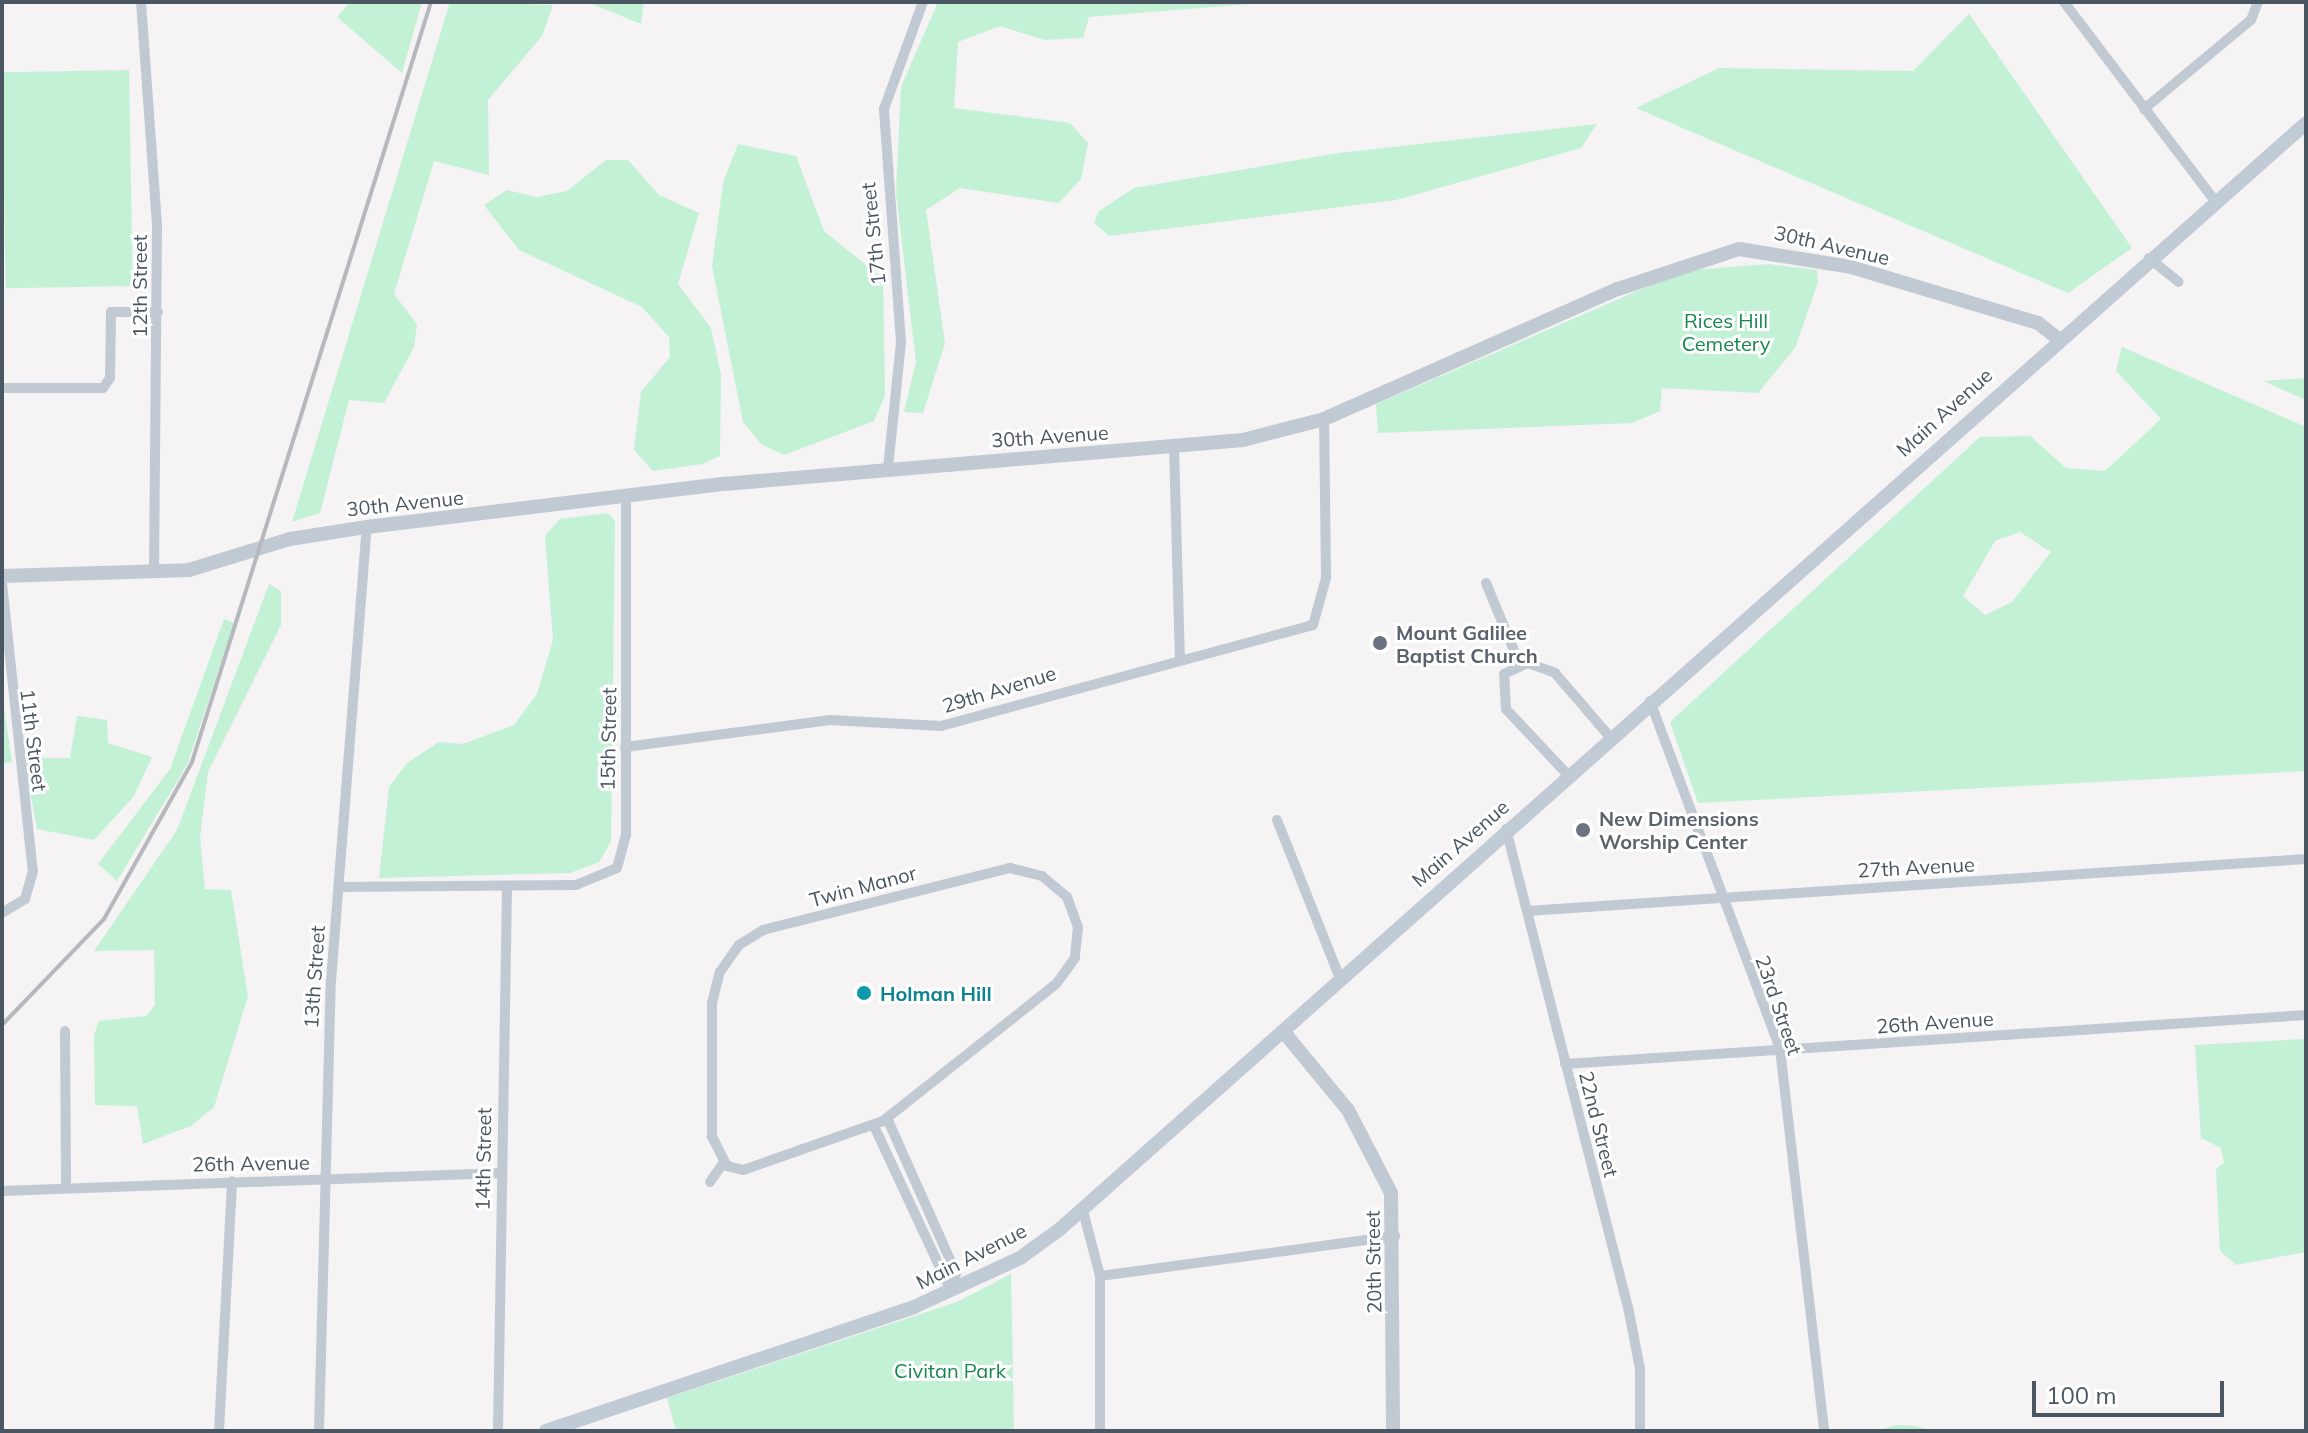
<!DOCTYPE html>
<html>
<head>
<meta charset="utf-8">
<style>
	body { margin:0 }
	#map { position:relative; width:2308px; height:1433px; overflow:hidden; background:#f5f3f3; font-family:Mulish,sans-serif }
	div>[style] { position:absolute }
	.green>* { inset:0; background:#c3f1d5; transform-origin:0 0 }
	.minor>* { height:10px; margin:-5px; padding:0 5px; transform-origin:5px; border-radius:5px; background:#c1cad2 }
	.tertiary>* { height:14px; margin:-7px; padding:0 7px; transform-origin:7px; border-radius:7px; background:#c1cad2 }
	.secondary>* { height:14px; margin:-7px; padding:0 7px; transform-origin:7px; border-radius:7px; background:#c1cbd6 }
	.rail>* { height:4px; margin:-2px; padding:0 2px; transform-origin:2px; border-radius:2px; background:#b5b8bd }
	.dots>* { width:22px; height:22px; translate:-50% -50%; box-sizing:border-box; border:4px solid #fff; border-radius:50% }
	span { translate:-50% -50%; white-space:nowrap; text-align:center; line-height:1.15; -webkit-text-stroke:6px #fff; paint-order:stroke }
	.street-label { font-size:20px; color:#4a5661 }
	.park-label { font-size:20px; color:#17864f }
	.worship-label { font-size:20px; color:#5b616d; font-weight:700 }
	.left { translate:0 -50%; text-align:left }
	.culture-label { font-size:20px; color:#0d838f; font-weight:700 }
	.frame { position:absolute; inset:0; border:4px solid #4a5661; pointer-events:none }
	.scale { position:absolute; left:2032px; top:1381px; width:192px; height:36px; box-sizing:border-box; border:4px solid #4a5661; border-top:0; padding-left:10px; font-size:24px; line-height:28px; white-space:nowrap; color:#4a5661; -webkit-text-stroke:6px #fff; paint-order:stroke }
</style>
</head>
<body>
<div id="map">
	<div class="green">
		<i style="clip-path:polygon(350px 2px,422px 2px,402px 73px,337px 17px)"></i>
		<i style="clip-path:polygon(450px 2px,553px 5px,542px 36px,488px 100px,489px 175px,434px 161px,394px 294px,417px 324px,414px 347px,384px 403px,349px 400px,320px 513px,292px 522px)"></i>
		<i style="clip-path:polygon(587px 2px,644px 2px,641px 24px)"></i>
		<i style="clip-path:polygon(938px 2px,1276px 2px,1089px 17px,1083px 38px,1044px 40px,1000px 26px,958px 42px,954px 108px,1070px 123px,1088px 143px,1081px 179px,1059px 203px,960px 188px,926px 210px,945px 343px,923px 413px,904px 412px,916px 362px,896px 193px,901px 87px)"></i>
		<i style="clip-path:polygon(1969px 14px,2132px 248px,2068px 293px,1636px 108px,1719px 68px,1913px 71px)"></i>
		<i style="left:129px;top:70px;width:216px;height:127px;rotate:89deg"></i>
		<i style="clip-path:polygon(1597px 124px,1581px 148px,1396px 200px,1109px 236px,1094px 223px,1099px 211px,1134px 188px,1339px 153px)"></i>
		<i style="clip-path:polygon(738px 144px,796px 156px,824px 231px,883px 279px,885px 396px,874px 421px,784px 455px,761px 444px,743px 422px,712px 266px,723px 183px)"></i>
		<i style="clip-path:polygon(606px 160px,628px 160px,659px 195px,699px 213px,678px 284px,711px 328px,721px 375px,720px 456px,702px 464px,653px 471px,634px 450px,641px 392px,670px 357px,669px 337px,642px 307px,519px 250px,484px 205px,507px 190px,537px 197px,567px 191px)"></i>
		<i style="clip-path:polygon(1768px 264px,1817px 270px,1818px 282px,1795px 348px,1758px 393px,1662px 388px,1660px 411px,1632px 423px,1378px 433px,1376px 404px,1642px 289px,1694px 270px)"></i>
		<i style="clip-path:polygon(evenodd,2122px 347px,2306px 427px,2306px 771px,1698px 803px,1670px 722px,1980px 437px,2030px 436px,2066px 468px,2105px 471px,2161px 419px,2116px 371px,2122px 347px,2020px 532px,2051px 552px,2012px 602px,1985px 615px,1963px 596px,1995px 541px,2020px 532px)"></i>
		<i style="clip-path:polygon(2306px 378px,2306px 400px,2263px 381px)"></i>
		<i style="clip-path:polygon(608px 513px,615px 521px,611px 842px,599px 862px,570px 873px,379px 878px,389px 787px,407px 763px,439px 742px,463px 744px,514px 725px,537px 694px,553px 640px,545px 536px,560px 519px)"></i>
		<i style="clip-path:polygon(269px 584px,281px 591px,281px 625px,208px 772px,200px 837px,205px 889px,231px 890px,248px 996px,214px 1107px,191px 1126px,143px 1144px,137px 1106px,95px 1105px,94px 1035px,99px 1021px,146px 1016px,155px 1005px,154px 950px,94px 951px,177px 830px)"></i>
		<i style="clip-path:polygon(224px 619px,234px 623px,187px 765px,117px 881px,98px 864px,170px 769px)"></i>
		<i style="clip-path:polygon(2px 693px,12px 762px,2px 764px)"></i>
		<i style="clip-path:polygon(77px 716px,107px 720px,108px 743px,152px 757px,134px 796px,94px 840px,37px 829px,24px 758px,70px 758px)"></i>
		<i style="clip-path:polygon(2306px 1039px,2306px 1252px,2236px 1265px,2220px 1251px,2216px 1169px,2224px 1163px,2221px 1148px,2201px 1138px,2195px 1045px)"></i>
		<i style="clip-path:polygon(1011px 1274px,1014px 1431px,676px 1431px,667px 1398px,957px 1302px)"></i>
		<i style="clip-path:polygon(1896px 1425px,1915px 1426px,1934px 1431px,1875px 1431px)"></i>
	</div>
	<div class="minor">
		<i style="left:141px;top:2px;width:226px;rotate:85.9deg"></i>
		<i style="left:157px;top:227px;width:344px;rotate:90.5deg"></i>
		<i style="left:2064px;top:2px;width:250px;rotate:52.8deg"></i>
		<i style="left:2144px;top:109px;width:139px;rotate:-39.8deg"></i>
		<i style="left:2251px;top:20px;width:19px;rotate:-69deg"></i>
		<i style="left:2149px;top:258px;width:38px;rotate:39deg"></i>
		<i style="left:2px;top:388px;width:101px"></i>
		<i style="left:103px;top:388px;width:12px;rotate:-55deg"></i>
		<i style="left:110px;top:378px;width:66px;rotate:-89.1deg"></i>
		<i style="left:111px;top:312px;width:47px"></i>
		<i style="left:1174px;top:447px;width:212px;rotate:88.4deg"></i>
		<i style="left:888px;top:468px;width:127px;rotate:-84.1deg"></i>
		<i style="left:901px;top:342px;width:234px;rotate:-94.2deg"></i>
		<i style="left:884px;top:109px;width:114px;rotate:-70deg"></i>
		<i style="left:2px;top:583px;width:290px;rotate:83.9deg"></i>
		<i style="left:33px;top:871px;width:29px;rotate:106deg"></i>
		<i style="left:25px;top:899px;width:27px;rotate:149deg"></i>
		<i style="left:1486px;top:583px;width:89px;rotate:67.5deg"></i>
		<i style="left:1650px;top:701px;width:371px;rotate:69.5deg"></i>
		<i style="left:1780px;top:1049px;width:385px;rotate:83.4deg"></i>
		<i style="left:625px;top:747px;width:207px;rotate:-7.5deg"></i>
		<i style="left:830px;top:720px;width:111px;rotate:3.1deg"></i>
		<i style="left:941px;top:726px;width:385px;rotate:-15.2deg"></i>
		<i style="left:1313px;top:625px;width:49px;rotate:-74.5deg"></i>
		<i style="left:1326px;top:578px;width:159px;rotate:-90.7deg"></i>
		<i style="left:1567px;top:774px;width:89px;rotate:-133.2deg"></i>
		<i style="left:1506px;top:709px;width:35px;rotate:-93deg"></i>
		<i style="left:1504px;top:674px;width:26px;rotate:-25deg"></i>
		<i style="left:1528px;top:663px;width:29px;rotate:20deg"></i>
		<i style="left:1555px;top:673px;width:84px;rotate:49.3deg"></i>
		<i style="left:1277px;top:820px;width:168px;rotate:68.3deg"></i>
		<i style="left:1506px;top:829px;width:493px;rotate:75.7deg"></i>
		<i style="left:1628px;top:1307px;width:63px;rotate:79deg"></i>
		<i style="left:1640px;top:1369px;width:62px;rotate:90deg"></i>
		<i style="left:1010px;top:868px;width:33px;rotate:14deg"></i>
		<i style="left:1042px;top:876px;width:33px;rotate:40deg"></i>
		<i style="left:1067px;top:897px;width:32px;rotate:70deg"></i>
		<i style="left:1078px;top:927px;width:31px;rotate:96deg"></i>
		<i style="left:1075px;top:958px;width:32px;rotate:126deg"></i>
		<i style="left:1056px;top:984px;width:221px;rotate:141.6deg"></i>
		<i style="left:883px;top:1121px;width:148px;rotate:160.7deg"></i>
		<i style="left:743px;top:1170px;width:16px;rotate:-166deg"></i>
		<i style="left:727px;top:1166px;width:34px;rotate:-117deg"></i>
		<i style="left:712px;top:1136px;width:133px;rotate:-90deg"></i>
		<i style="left:712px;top:1003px;width:32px;rotate:-76deg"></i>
		<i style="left:720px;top:972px;width:33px;rotate:-55deg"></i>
		<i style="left:739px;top:945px;width:28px;rotate:-32deg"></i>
		<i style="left:763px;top:930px;width:255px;rotate:-14.1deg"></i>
		<i style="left:339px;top:887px;width:237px;rotate:-0.5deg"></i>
		<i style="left:576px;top:885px;width:44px;rotate:-22.5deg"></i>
		<i style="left:617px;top:868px;width:34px;rotate:-75deg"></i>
		<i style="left:626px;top:835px;width:339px;rotate:-90deg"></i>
		<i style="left:1527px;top:911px;width:781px;rotate:-3.82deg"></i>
		<i style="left:65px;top:1031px;width:157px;rotate:89.6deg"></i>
		<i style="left:1565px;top:1064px;width:743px;rotate:-3.78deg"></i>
		<i style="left:874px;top:1126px;width:182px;rotate:65deg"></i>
		<i style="left:951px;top:1291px;width:19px;rotate:-74deg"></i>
		<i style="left:956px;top:1273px;width:170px;rotate:-114deg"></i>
		<i style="left:710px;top:1182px;width:24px;rotate:-55deg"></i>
		<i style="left:2px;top:1191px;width:500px;rotate:-2.06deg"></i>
		<i style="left:1083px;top:1211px;width:67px;rotate:75.3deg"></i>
		<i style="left:1100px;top:1276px;width:155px;rotate:90deg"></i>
		<i style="left:1100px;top:1276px;width:298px;rotate:-7.7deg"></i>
		<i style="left:219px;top:1431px;width:250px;rotate:-87deg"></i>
		<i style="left:319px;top:1431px;width:450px;rotate:-88.5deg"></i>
		<i style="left:331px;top:981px;width:455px;rotate:-85.5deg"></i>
		<i style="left:498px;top:1431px;width:543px;rotate:-89.05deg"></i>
	</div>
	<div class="tertiary">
		<i style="left:2px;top:576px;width:187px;rotate:-1.8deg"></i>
		<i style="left:189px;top:570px;width:106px;rotate:-17.1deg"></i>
		<i style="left:290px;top:539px;width:78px;rotate:-8.9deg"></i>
		<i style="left:367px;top:527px;width:360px;rotate:-6.9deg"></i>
		<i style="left:724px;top:484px;width:521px;rotate:-4.85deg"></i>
		<i style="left:1243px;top:440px;width:84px;rotate:-14.5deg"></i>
		<i style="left:1324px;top:419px;width:321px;rotate:-23.9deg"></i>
		<i style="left:1618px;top:289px;width:127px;rotate:-18.3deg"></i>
		<i style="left:1739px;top:249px;width:113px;rotate:9.1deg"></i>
		<i style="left:1851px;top:267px;width:195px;rotate:16.7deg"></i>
		<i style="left:2038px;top:323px;width:24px;rotate:38deg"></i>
		<i style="left:1283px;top:1031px;width:102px;rotate:50.6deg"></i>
		<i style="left:1348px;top:1110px;width:93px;rotate:62.6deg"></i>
		<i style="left:1391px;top:1193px;width:238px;rotate:89.5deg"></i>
	</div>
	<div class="secondary">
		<i style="left:546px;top:1431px;width:388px;rotate:-18.6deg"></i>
		<i style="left:914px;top:1307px;width:117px;rotate:-24.8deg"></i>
		<i style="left:1020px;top:1258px;width:49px;rotate:-35.9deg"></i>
		<i style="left:1060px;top:1229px;width:1666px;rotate:-41.59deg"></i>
	</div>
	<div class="rail">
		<i style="left:2px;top:1025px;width:147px;rotate:-46.1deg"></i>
		<i style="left:104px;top:919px;width:180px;rotate:-60.7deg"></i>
		<i style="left:192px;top:762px;width:797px;rotate:-72.54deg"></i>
	</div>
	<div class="dots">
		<i style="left:1380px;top:643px;background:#6b7280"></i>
		<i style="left:1583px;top:830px;background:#6b7280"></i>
		<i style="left:864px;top:993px;background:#0f9aa8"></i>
	</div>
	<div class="street-label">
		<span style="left:873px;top:234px;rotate:-96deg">17th Street</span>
		<span style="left:1832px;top:245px;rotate:13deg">30th Avenue</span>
		<span style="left:139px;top:286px;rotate:-90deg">12th Street</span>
		<span style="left:1944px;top:412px;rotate:-42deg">Main Avenue</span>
		<span style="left:1050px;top:436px;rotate:-4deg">30th Avenue</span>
		<span style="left:405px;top:503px;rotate:-6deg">30th Avenue</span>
		<span style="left:999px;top:689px;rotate:-17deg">29th Avenue</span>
		<span style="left:608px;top:739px;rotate:-89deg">15th Street</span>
		<span style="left:34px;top:740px;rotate:83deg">11th Street</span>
		<span style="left:1460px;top:843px;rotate:-41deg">Main Avenue</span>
		<span style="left:1916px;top:867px;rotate:-3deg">27th Avenue</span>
		<span style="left:863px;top:886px;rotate:-15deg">Twin Manor</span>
		<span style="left:314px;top:977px;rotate:-86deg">13th Street</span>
		<span style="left:1779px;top:1005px;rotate:71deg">23rd Street</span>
		<span style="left:1935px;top:1022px;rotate:-4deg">26th Avenue</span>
		<span style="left:1599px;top:1124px;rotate:76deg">22nd Street</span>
		<span style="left:483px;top:1159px;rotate:-89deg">14th Street</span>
		<span style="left:251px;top:1163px;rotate:-1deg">26th Avenue</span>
		<span style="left:971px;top:1256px;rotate:-27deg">Main Avenue</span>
		<span style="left:1373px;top:1262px;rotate:-91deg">20th Street</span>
	</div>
	<div class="park-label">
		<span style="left:1726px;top:332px">Rices Hill<br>Cemetery</span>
		<span style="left:950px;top:1370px">Civitan Park</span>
	</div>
	<div class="worship-label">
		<span class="left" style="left:1396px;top:644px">Mount Galilee<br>Baptist Church</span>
		<span class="left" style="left:1599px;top:830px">New Dimensions<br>Worship Center</span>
	</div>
	<div class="culture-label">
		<span class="left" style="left:880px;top:993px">Holman Hill</span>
	</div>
	<div class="frame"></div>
	<div class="scale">100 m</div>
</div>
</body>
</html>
